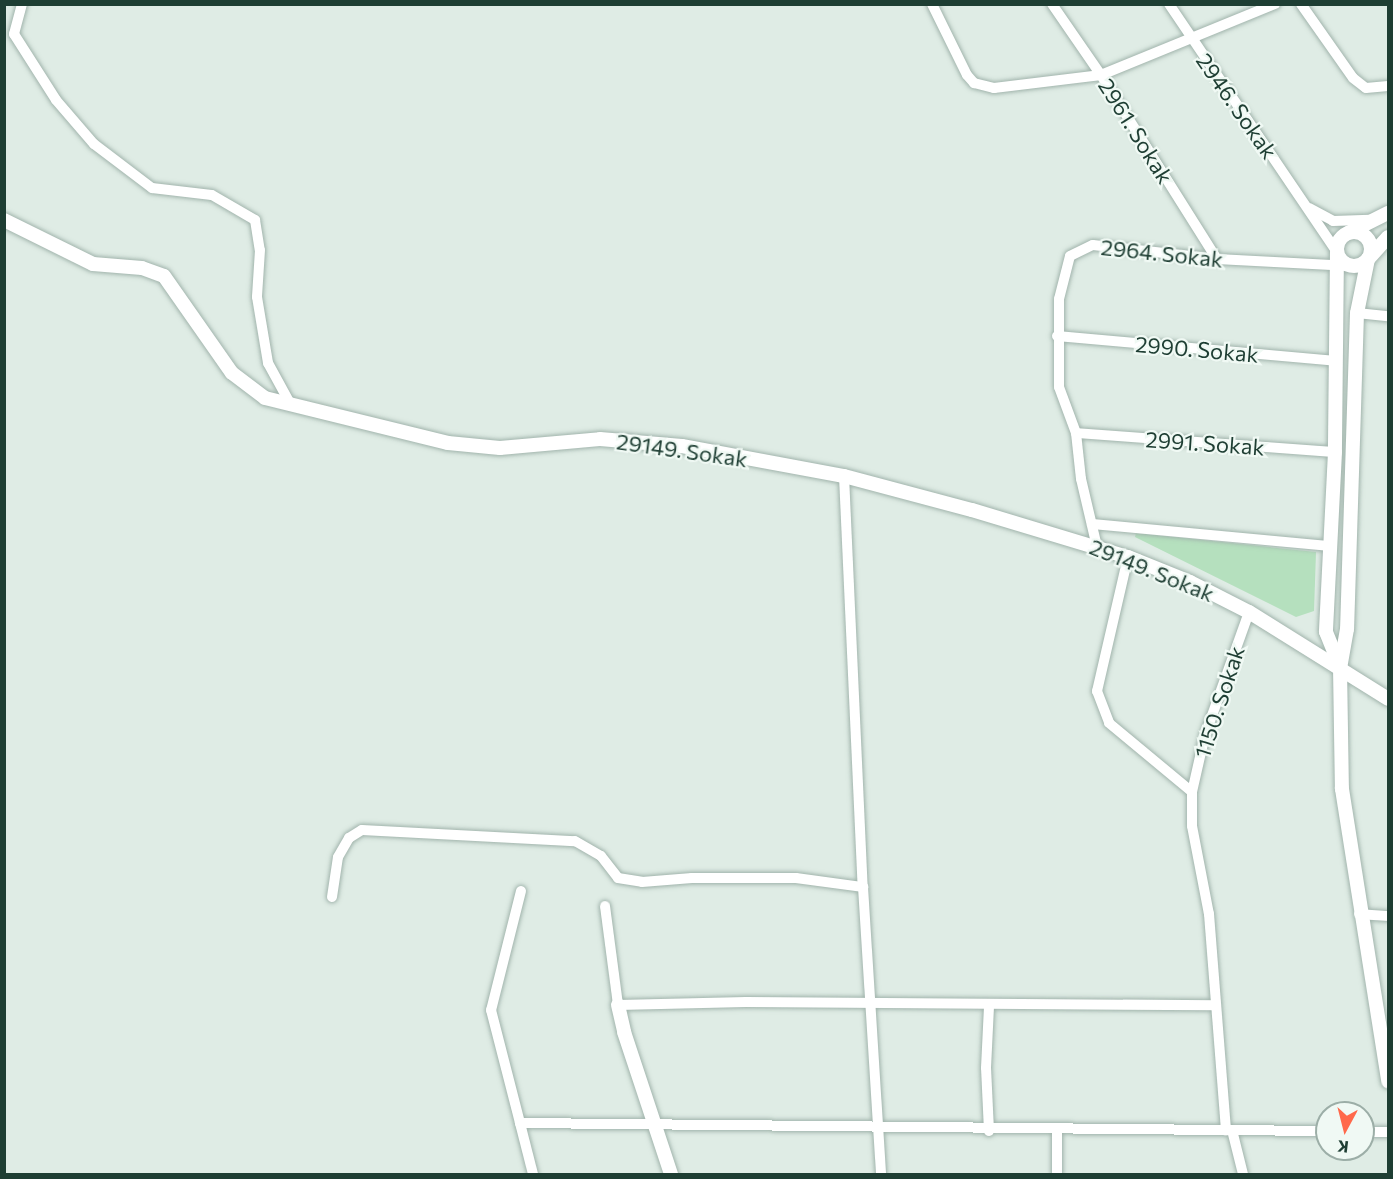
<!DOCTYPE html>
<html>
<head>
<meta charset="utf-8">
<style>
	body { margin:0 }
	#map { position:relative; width:1393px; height:1179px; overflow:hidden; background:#dfece5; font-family:Commissioner,sans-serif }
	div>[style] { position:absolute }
	.green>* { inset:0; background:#b5e0be }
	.roads { filter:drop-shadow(0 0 2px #a1b4ac) drop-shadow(0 0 2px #a1b4ac) }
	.street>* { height:10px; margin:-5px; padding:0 5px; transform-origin:5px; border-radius:5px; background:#fff }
	.secondary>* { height:14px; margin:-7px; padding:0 7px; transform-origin:7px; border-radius:7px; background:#fff }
	.secondary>.ring { margin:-7px; padding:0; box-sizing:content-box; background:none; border:14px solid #fff; border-radius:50% }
	span { translate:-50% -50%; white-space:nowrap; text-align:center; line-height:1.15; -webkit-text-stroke:4.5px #f0f9f4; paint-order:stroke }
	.street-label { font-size:22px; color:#1e3e33 }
	.frame { position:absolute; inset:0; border:6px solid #1e3e33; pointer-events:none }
	.north { position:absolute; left:1315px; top:1101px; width:60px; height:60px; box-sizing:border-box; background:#f0f9f4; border:2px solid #9caea7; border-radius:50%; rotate:187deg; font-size:16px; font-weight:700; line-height:24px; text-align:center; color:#1e3e33 }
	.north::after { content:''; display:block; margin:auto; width:21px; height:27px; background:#ff694b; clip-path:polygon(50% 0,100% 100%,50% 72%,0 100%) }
</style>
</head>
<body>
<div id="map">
	<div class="green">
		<i style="clip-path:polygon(1136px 533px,1316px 552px,1314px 611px,1296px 617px,1135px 537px)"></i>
	</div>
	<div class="roads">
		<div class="street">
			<i style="left:22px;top:4px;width:31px;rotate:105deg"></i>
			<i style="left:14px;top:34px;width:78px;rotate:57.5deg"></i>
			<i style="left:56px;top:100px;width:58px;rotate:49.2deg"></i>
			<i style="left:94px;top:144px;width:73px;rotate:37.2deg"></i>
			<i style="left:152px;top:188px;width:60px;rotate:6.7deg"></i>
			<i style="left:212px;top:195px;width:50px;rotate:30.2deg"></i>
			<i style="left:255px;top:220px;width:30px;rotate:81deg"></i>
			<i style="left:260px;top:250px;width:47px;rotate:93.7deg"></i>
			<i style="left:257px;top:297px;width:67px;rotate:80.5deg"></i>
			<i style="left:268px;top:363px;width:48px;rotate:61.3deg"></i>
			<i style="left:932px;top:4px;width:79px;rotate:63.8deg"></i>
			<i style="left:967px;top:75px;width:11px;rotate:49deg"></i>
			<i style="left:974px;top:83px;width:21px;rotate:14deg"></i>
			<i style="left:994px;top:88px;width:108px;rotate:-6.9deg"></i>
			<i style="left:1101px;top:75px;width:188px;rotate:-22.2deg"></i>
			<i style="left:1052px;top:4px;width:86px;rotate:55.4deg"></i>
			<i style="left:1101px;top:75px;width:218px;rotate:57.8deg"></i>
			<i style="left:1169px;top:4px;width:300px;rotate:55.9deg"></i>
			<i style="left:1301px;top:4px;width:90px;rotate:54.9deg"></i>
			<i style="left:1353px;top:78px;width:16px;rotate:38deg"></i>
			<i style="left:1366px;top:88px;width:22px;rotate:-5deg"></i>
			<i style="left:1309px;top:208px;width:27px;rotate:28deg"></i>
			<i style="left:1333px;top:221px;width:37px;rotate:-2deg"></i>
			<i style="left:1357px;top:313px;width:31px;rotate:6deg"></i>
			<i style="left:1057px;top:336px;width:280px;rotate:5.1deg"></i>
			<i style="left:1076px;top:433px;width:260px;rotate:4.2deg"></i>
			<i style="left:844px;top:476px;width:411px;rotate:87.4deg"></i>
			<i style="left:863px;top:887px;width:288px;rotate:86.4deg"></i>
			<i style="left:1092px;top:524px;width:240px;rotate:5.3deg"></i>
			<i style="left:1097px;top:547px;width:70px;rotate:-103.2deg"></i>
			<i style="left:1081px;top:479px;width:46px;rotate:-96.2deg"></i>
			<i style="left:1076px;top:433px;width:49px;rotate:-110.3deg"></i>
			<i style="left:1059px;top:387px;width:88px;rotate:-90deg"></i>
			<i style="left:1059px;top:299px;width:44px;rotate:-75.7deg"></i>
			<i style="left:1070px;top:256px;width:25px;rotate:-26deg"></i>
			<i style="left:1093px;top:245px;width:125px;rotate:6.4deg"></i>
			<i style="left:1217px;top:259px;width:134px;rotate:3deg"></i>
			<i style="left:1128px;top:557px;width:138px;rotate:103deg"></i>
			<i style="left:1097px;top:691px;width:34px;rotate:69deg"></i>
			<i style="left:1109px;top:723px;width:108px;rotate:39.7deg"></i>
			<i style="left:1192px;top:792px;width:34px;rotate:90deg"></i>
			<i style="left:1192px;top:826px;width:90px;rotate:79.1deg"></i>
			<i style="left:1209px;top:914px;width:217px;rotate:85.5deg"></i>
			<i style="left:1192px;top:792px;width:58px;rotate:-77.2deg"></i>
			<i style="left:1205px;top:735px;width:131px;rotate:-70.3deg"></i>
			<i style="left:521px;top:891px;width:123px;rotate:104.1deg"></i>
			<i style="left:491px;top:1010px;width:117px;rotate:75.6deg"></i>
			<i style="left:520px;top:1123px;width:807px;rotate:0.57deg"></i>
			<i style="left:332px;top:897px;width:40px;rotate:-81.5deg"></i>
			<i style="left:338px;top:857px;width:22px;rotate:-60deg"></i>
			<i style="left:349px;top:838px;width:15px;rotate:-32deg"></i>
			<i style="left:362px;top:830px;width:213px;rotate:3deg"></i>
			<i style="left:575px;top:841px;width:30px;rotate:30deg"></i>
			<i style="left:601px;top:856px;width:28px;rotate:52deg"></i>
			<i style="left:618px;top:878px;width:24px;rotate:9deg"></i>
			<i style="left:642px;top:882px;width:50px;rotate:-4.6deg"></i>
			<i style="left:692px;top:878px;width:104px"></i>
			<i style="left:796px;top:878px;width:68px;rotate:7.7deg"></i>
			<i style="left:605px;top:906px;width:100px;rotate:82.5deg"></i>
			<i style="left:618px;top:1005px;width:128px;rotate:-1.3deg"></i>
			<i style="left:746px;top:1002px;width:470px;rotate:0.4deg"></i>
			<i style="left:1359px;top:914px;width:29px;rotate:4deg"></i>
			<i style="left:520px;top:1123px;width:53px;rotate:75.7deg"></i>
			<i style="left:1232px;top:1130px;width:45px;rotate:76deg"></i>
			<i style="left:989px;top:1131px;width:63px;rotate:-92.7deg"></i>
			<i style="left:986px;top:1068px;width:62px;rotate:-87.2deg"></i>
			<i style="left:1363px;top:1132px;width:25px"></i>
			<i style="left:1057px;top:1174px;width:43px;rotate:-90deg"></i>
		</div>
		<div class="secondary">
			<i style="left:4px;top:220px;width:99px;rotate:26.3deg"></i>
			<i style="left:93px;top:264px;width:49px;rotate:4.7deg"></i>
			<i style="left:142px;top:268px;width:23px;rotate:20deg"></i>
			<i style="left:164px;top:276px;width:118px;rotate:55deg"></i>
			<i style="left:232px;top:373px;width:41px;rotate:37.1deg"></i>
			<i style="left:265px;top:398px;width:188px;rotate:13.8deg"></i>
			<i style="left:448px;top:443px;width:52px;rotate:5.5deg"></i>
			<i style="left:500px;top:448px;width:100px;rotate:-5.1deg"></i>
			<i style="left:600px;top:439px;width:82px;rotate:4.9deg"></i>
			<i style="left:682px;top:446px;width:165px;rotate:10.5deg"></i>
			<i style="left:844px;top:476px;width:132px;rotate:14.9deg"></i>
			<i style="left:972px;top:510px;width:163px;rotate:16.8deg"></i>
			<i style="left:1128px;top:557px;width:67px;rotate:22deg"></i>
			<i style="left:1190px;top:582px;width:66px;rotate:27deg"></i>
			<i style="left:1249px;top:612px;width:164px;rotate:32deg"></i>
			<i class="ring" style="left:1337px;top:232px;width:20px;height:20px"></i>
			<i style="left:1348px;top:233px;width:45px;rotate:-26.6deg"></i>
			<i style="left:1388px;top:237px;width:30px;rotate:132deg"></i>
			<i style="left:1368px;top:259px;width:55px;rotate:101.5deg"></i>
			<i style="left:1357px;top:313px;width:316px;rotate:91.8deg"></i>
			<i style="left:1347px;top:629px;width:39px;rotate:100deg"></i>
			<i style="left:1340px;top:667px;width:122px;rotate:89.1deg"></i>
			<i style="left:1342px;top:789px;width:296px;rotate:81deg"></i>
			<i style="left:1337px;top:252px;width:200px;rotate:90.6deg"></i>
			<i style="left:1335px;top:452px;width:180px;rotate:92.9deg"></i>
			<i style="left:1326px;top:632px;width:38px;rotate:68deg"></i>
			<i style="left:618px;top:1005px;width:28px;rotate:77deg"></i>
			<i style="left:624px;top:1032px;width:150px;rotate:71.7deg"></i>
		</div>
	</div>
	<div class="street-label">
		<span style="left:1237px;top:106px;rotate:55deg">2946. Sokak</span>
		<span style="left:1136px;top:131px;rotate:58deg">2961. Sokak</span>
		<span style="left:1162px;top:253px;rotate:6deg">2964. Sokak</span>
		<span style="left:1197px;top:349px;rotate:5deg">2990. Sokak</span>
		<span style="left:1205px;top:443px;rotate:4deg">2991. Sokak</span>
		<span style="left:682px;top:450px;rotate:8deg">29149. Sokak</span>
		<span style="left:1152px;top:570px;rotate:22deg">29149. Sokak</span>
		<span style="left:1219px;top:702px;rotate:-72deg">1150. Sokak</span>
	</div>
	<div class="frame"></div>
	<div class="north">K</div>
</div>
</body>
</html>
